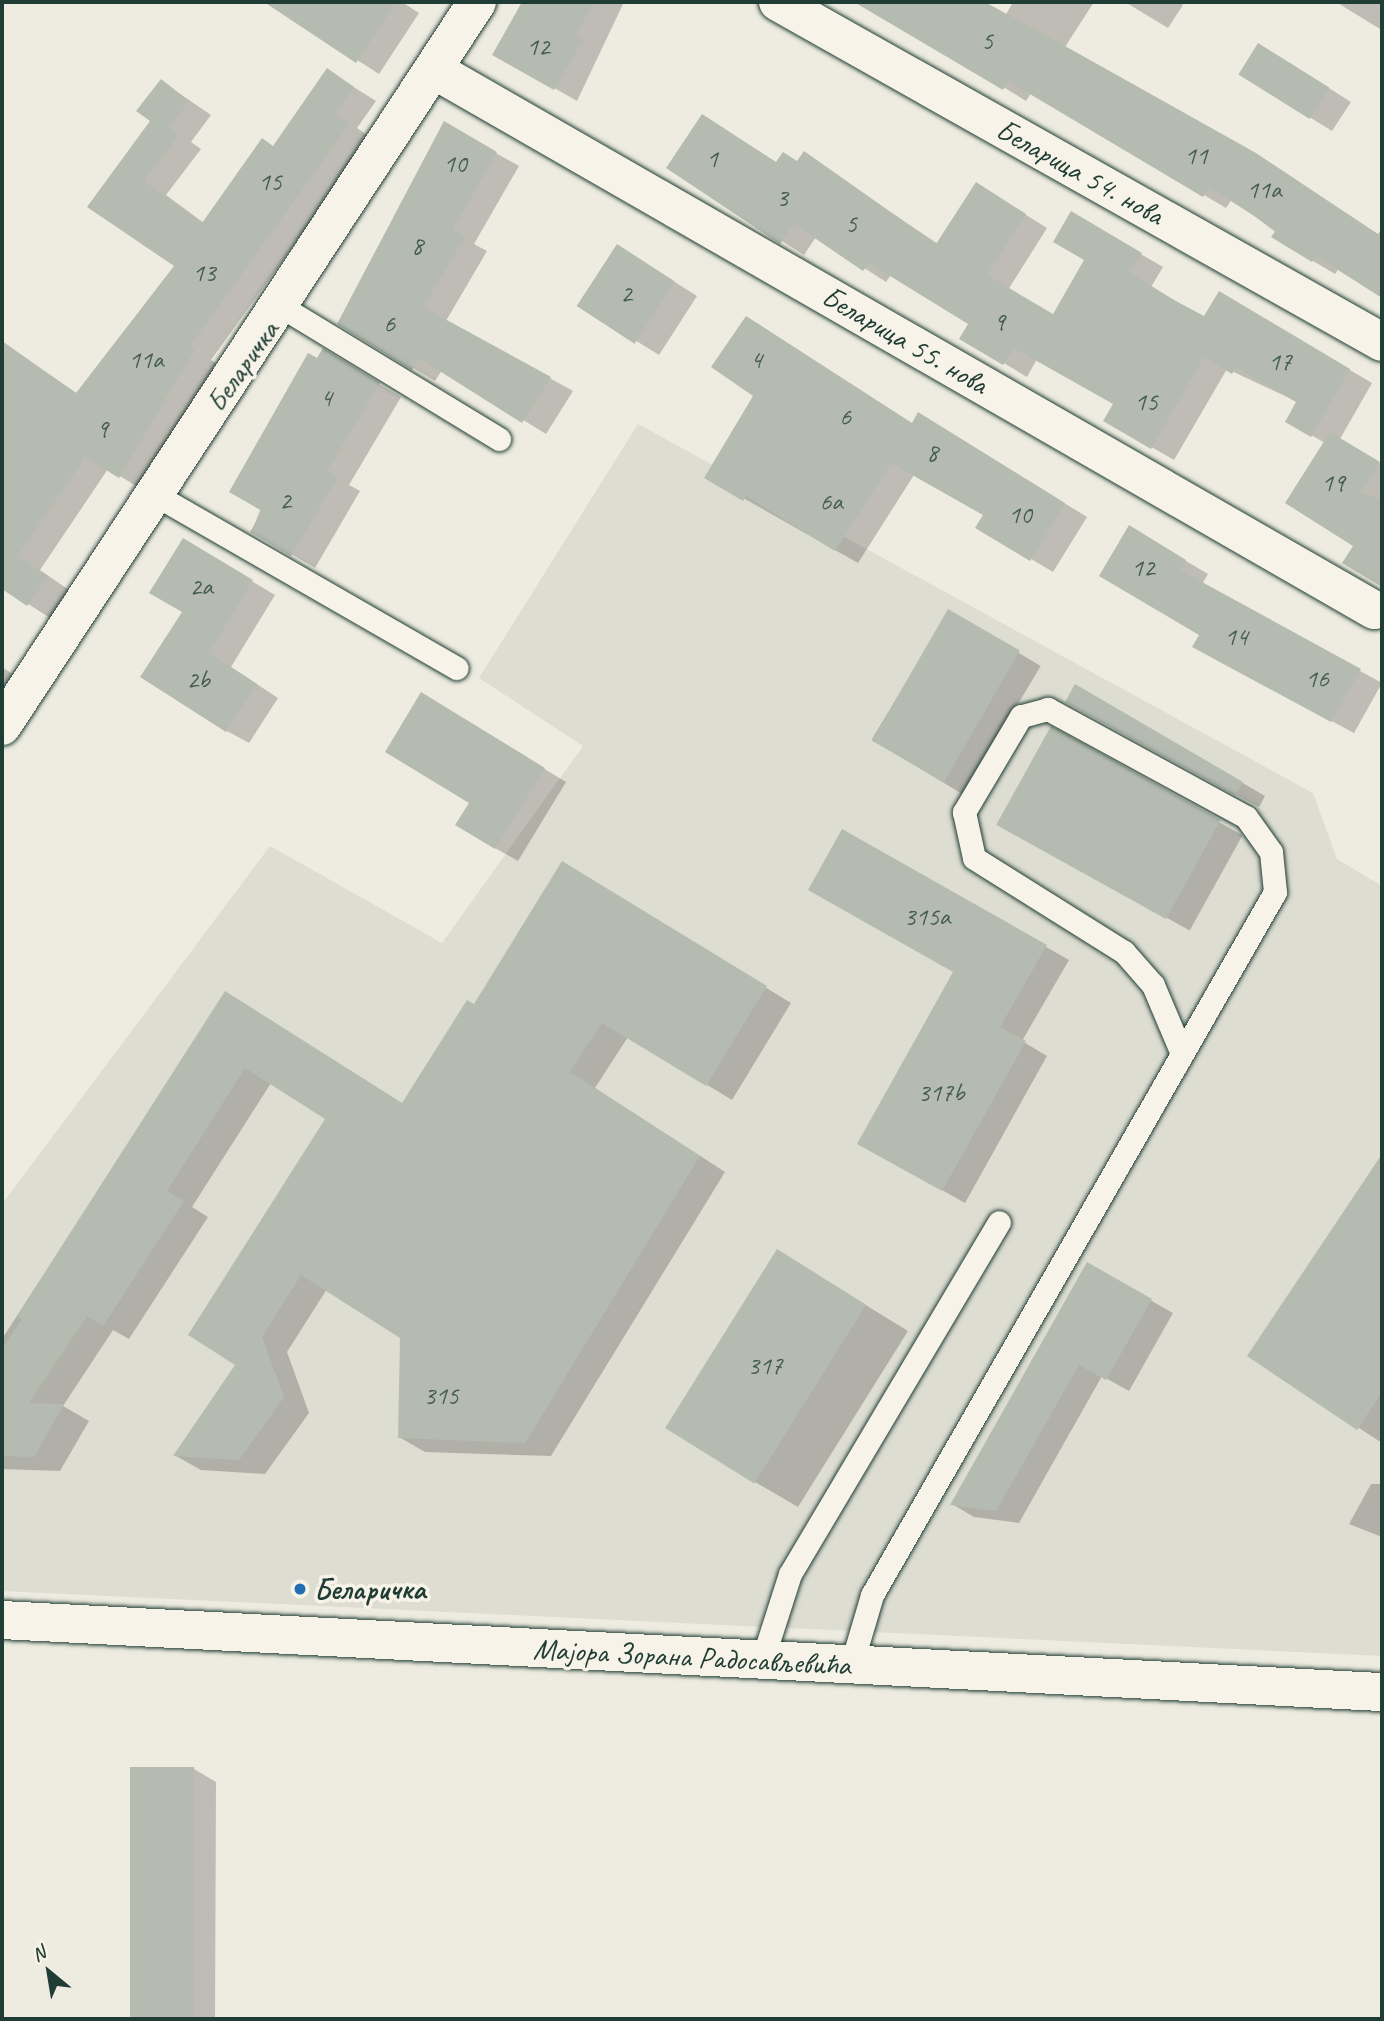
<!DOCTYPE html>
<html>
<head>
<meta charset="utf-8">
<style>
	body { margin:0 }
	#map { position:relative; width:1384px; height:2021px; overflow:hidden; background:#eeece1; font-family:Caveat,sans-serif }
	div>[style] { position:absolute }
	.built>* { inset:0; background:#ddddd2 }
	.shadow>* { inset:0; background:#0003; transform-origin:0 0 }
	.building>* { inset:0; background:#b5bbb0; transform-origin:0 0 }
	.roads { filter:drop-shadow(0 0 2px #1f3d34) drop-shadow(0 0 2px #1f3d34) }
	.lane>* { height:23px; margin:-11.5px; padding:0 11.5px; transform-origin:11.5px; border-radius:11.5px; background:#f7f3e8 }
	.street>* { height:38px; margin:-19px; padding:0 19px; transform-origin:19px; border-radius:19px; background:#f7f3e8 }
	.secondary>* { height:38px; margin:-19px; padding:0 19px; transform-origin:19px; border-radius:19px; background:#f7f3e8 }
	.dots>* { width:19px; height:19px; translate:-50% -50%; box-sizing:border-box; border:4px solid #f7f3e8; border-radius:50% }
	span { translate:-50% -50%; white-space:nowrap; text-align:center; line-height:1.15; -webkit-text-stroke:7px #f7f3e8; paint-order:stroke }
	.number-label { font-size:26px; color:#445c53 }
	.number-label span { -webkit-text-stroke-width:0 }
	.street-label { font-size:30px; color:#1f3d34 }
	.poi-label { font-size:30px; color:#1f3d34; font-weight:700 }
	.left { translate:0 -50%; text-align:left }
	.frame { position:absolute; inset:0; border:4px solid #1f3d34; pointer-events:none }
	.north { position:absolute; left:14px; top:1937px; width:70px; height:70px; -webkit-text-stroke:5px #f7f3e8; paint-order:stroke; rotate:330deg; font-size:19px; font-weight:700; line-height:28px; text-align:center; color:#1f3d34 }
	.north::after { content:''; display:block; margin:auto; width:24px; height:32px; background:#1f3d34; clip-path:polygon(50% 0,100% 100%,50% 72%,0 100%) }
</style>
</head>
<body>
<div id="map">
	<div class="built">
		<i style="clip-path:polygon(638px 424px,1313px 793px,1337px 859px,1382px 886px,1382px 1656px,2px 1591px,2px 1204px,270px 846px,442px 943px,583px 746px,479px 678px)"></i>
	</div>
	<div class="shadow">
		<i style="clip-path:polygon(267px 2px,402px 2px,419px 13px,379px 74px)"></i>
		<i style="clip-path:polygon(527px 2px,624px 2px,577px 101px,495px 54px)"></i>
		<i style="clip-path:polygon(865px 2px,979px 2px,1005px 16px,1013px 2px,1094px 2px,1065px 47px,1279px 169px,1378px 234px,1382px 228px,1382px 294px,1339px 268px,1335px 274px,1313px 261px,1232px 199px,1226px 208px,1031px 93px,1026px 101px)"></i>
		<i style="clip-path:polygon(1125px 2px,1178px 2px,1183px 5px,1168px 28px)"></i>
		<i style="clip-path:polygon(1336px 2px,1382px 2px,1382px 30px,1375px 26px)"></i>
		<i style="clip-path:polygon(1281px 58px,1351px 102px,1332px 131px,1240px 74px)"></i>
		<i style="clip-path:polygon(328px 71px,376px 101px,357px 128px,371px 138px,211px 360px,217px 364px,143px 490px,108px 469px,40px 570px,69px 590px,50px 618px,2px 587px,2px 343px,78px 394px,176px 266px,89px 207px,152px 121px,161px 81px,211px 115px,191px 142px,201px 149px,166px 195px,204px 223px,274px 147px)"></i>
		<i style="clip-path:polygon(703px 116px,777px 163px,798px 162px,804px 154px,938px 244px,999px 198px,1047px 228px,1008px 290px,1053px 316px,1086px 259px,1072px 214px,1163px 267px,1151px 287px,1205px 318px,1242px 307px,1372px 383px,1340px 439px,1382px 465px,1382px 585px,1345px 563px,1356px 545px,1325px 443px,1287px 421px,1298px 402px,1227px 369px,1174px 460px,1106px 421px,1115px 404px,1037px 359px,1027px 377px,962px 338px,970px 324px,891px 275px,886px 282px,816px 237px,804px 255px,668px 168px)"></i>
		<i style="clip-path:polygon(444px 124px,519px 166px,474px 244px,487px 251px,446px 321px,573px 391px,546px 434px,442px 370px,435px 381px,340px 324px)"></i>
		<i style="clip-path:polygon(640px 260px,697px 296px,659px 355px,580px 306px)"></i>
		<i style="clip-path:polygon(318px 360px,345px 364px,401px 397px,349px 485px,360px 491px,315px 568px,252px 531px)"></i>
		<i style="clip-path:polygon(941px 427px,1087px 517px,1053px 572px,977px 527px,985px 515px,914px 475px,858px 563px,706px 477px)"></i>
		<i style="clip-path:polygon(1130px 528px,1208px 574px,1202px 584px,1382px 683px,1354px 733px,1217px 659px)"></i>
		<i style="clip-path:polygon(183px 540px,275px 595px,231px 667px,278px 698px,249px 743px,227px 731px,184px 612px)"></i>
		<i style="left:949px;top:611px;width:107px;height:150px;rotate:31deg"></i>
		<i style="clip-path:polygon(2px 667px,20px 679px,2px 707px)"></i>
		<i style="clip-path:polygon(1076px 686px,1265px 796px,1259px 807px,1089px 714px)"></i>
		<i style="clip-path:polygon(444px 708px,566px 782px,518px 861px,495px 848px,471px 803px)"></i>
		<i style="left:1051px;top:729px;width:219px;height:109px;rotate:29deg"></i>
		<i style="clip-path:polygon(842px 831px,1069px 960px,1022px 1041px,1047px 1056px,965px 1203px,882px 1156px,955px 972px)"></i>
		<i style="clip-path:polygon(588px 878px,791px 1003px,732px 1100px,628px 1037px,595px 1088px,725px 1172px,551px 1456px,425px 1452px,399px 1437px,402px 1337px,327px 1289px,287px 1352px,309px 1413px,265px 1474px,201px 1470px,176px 1456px,237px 1364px,328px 1119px,271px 1083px,192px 1207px,208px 1217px,129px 1339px,113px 1330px,63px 1406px,89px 1421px,60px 1471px,2px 1469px,2px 1339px,226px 993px,403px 1104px,475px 1006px)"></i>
		<i style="clip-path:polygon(1382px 1157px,1382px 1443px,1249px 1356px)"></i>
		<i style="clip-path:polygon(1088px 1265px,1173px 1313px,1129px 1391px,1102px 1376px,1019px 1523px,974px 1517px,952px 1504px)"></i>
		<i style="clip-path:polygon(820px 1277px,908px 1331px,798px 1507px,755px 1482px)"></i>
		<i style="clip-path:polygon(1371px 1484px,1382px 1484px,1382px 1537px,1349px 1524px)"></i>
		<i style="clip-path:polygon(132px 1769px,194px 1769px,216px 1782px,215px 2019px,130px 2019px)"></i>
	</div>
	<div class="building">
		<i style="clip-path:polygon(264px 2px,396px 2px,356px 63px)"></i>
		<i style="clip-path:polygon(522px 2px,594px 2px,575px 36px,583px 40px,554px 90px,492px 55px)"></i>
		<i style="clip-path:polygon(854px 2px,985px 2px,1056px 41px,1256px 153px,1382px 237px,1382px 298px,1316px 256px,1312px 262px,1271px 237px,1276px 230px,1209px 187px,1203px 197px,1008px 81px,1003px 90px)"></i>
		<i style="left:1258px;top:43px;width:84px;height:37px;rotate:32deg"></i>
		<i style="clip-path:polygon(327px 68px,354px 87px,335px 114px,350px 123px,190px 346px,195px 349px,119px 478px,85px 457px,18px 556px,48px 576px,27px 606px,2px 589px,2px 341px,76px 393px,174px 266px,87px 207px,150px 121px,136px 111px,161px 79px,189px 101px,169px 128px,179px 135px,144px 181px,202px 223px,262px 138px,273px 146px)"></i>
		<i style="clip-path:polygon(702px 114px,776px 162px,783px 152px,797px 161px,804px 151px,936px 244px,976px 182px,1026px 214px,987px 275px,1053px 314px,1084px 260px,1053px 242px,1071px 211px,1142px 253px,1129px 272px,1174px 300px,1204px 316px,1219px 291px,1350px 369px,1311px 437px,1285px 422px,1296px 402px,1236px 367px,1232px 374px,1204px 357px,1151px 449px,1103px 421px,1113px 404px,1014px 348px,1003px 365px,959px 339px,968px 324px,869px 263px,863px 271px,794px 224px,780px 244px,666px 168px)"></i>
		<i style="clip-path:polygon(444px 121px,497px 152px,453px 229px,465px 237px,423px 307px,551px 377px,522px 423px,419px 358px,412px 370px,337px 324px)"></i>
		<i style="left:617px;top:244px;width:69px;height:74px;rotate:33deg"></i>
		<i style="clip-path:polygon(746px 316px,912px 423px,918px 412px,1065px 503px,1030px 561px,975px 528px,983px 515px,891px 463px,835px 551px,746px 496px,743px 501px,704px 478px,753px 396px,711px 367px)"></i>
		<i style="clip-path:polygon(323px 348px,380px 383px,327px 471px,338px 477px,291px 556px,250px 532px,262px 511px,229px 492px,308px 353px,317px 358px)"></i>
		<i style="clip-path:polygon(1330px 432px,1380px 462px,1361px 492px,1382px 500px,1382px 587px,1342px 563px,1353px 546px,1285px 503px)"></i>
		<i style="clip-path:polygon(1129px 525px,1186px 560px,1180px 570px,1361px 669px,1331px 722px,1192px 647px,1199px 635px,1099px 576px)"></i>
		<i style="clip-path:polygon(183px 538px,253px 580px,209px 653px,257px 684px,226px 732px,140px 677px,182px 612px,149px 593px)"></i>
		<i style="left:948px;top:609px;width:83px;height:152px;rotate:30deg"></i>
		<i style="clip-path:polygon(1075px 684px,1243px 782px,1235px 795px,1065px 702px)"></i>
		<i style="clip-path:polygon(421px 692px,545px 768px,495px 849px,455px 825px,469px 803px,385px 752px)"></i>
		<i style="left:1051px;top:726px;width:194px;height:113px;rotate:29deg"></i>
		<i style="clip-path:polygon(842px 829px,1047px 945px,1000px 1027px,1026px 1041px,942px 1191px,857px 1144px,953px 972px,808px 890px)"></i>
		<i style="clip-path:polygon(562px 861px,767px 986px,706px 1086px,602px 1023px,570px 1072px,700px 1156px,525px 1443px,398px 1438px,400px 1338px,301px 1275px,262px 1337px,284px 1397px,239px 1460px,173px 1456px,235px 1365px,188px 1335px,325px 1119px,245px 1068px,167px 1191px,184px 1201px,103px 1326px,87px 1316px,29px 1403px,64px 1404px,34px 1457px,2px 1456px,2px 1349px,22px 1319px,17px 1316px,225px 991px,402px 1103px,467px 1000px,474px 1004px)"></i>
		<i style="clip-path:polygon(1382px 1154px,1382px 1392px,1357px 1430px,1247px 1356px)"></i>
		<i style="left:777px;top:1249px;width:105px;height:211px;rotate:32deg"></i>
		<i style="clip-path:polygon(1087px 1262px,1152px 1299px,1106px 1380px,1079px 1365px,996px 1511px,950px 1505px)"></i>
		<i style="left:130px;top:1767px;width:64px;height:252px"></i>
	</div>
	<div class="roads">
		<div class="lane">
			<i style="left:282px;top:307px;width:254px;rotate:31.3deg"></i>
			<i style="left:154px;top:494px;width:349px;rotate:29.9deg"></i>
			<i style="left:762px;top:1661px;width:91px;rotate:-72.2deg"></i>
			<i style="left:790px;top:1574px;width:409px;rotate:-59.3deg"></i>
			<i style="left:851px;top:1666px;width:74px;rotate:-73.5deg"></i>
			<i style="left:872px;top:1595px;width:810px;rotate:-60.18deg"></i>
			<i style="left:1275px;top:892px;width:40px;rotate:-95.7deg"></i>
			<i style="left:1271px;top:852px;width:43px;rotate:-125.5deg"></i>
			<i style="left:1246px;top:817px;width:226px;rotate:-151.4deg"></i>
			<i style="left:1048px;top:709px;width:28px;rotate:165deg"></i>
			<i style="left:1021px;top:716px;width:112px;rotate:120.7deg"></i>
			<i style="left:964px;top:812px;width:47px;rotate:77.7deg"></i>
			<i style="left:974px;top:858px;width:177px;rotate:32.1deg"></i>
			<i style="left:1124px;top:952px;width:44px;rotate:48.7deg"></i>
			<i style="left:1153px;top:985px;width:69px;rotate:67.1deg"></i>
		</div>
		<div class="street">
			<i style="left:778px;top:2px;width:693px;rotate:29.38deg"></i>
			<i style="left:436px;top:71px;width:1082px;rotate:29.88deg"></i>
			<i style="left:2px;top:726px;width:866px;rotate:-56.73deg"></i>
		</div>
		<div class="secondary">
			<i style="left:2px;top:1620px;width:1382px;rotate:2.99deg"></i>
		</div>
	</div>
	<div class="dots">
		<i style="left:300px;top:1589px;background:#1f6fb2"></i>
	</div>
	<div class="number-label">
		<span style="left:987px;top:41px">5</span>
		<span style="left:538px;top:47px">12</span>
		<span style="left:1196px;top:156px">11</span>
		<span style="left:712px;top:159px">1</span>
		<span style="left:455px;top:164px">10</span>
		<span style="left:270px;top:182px">15</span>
		<span style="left:1264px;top:190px">11a</span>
		<span style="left:782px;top:198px">3</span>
		<span style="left:851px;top:224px">5</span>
		<span style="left:417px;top:246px">8</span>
		<span style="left:204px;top:273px">13</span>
		<span style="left:626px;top:294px">2</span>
		<span style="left:999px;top:322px">9</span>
		<span style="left:389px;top:324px">6</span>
		<span style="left:146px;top:360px">11a</span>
		<span style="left:756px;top:360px">4</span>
		<span style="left:1280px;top:362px">17</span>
		<span style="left:326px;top:398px">4</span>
		<span style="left:1146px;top:402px">15</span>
		<span style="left:845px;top:417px">6</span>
		<span style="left:102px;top:429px">9</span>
		<span style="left:932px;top:453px">8</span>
		<span style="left:1333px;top:483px">19</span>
		<span style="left:285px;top:501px">2</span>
		<span style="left:831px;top:502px">6a</span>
		<span style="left:1020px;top:515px">10</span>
		<span style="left:1143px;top:568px">12</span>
		<span style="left:201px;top:587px">2a</span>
		<span style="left:1236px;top:637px">14</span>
		<span style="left:1317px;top:679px">16</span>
		<span style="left:198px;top:680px">2b</span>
		<span style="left:927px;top:917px">315a</span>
		<span style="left:941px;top:1093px">317b</span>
		<span style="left:765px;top:1366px">317</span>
		<span style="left:441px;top:1396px">315</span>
	</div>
	<div class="street-label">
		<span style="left:1080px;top:172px;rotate:29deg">Беларица 54. нова</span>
		<span style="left:905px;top:340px;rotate:30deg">Беларица 55. нова</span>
		<span style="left:242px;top:366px;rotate:-55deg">Беларичка</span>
		<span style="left:692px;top:1657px;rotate:3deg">Мајора Зорана Радосављевића</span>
	</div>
	<div class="poi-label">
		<span class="left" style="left:314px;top:1589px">Беларичка</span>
	</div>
	<div class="frame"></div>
	<div class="north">N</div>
</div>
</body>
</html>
